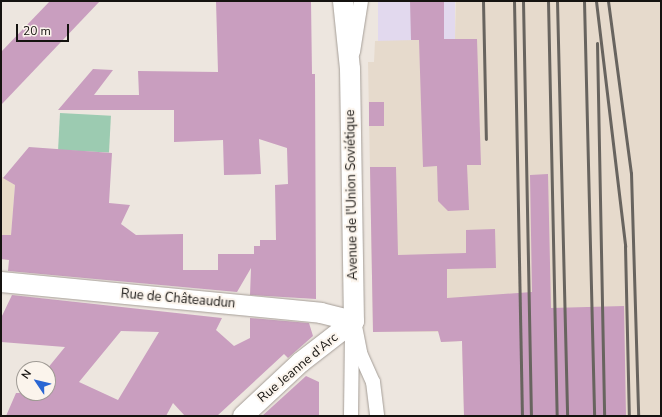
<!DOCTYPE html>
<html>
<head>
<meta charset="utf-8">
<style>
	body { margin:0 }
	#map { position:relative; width:662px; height:417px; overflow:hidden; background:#ede6df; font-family:"Nunito Sans",sans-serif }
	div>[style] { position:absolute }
	.commercial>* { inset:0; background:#e2d9ee; transform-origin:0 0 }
	.built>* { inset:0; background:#e6dacc }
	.education>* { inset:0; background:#e9dcc8 }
	.green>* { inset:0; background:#9ccbb1; transform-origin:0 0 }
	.building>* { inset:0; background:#c99ebf; transform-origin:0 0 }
	.roads { filter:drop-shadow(0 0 1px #a59e97) drop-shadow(0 0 1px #a59e97) }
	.street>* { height:14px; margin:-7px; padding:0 7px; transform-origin:7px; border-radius:7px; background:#fff }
	.secondary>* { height:20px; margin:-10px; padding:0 10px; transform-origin:10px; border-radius:10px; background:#fff }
	.rail>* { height:3px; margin:-1.5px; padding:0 1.5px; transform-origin:1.5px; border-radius:1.5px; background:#68645f }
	span { translate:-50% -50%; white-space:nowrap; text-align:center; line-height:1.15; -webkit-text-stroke:4px #fbf4ec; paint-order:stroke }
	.street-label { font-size:13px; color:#151310 }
	.frame { position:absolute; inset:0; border:2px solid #151310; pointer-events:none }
	.north { position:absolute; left:16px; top:361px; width:40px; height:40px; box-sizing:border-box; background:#fbf4ec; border:1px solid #9f9a94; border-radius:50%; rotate:305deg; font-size:11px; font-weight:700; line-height:16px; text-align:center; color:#151310 }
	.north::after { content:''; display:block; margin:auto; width:14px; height:18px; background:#2966d3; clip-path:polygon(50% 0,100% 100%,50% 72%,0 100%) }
	.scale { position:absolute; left:16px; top:24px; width:53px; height:18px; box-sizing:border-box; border:2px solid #151310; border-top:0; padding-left:5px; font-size:12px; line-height:14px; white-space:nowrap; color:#151310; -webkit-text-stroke:3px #fbf4ec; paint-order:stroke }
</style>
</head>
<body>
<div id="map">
	<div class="commercial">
		<i style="left:378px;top:1px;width:77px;height:40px"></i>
	</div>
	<div class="built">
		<i style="clip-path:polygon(456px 1px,661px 1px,661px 416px,464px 416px,462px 341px,441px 342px,440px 332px,373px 332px,368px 62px,374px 62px,375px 41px,455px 39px)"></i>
	</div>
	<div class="education">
		<i style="clip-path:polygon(1px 176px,15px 185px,9px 260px,1px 259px)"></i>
	</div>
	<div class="green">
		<i style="left:60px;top:113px;width:51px;height:37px;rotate:3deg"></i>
	</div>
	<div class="building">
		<i style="clip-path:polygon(50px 1px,100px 1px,1px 105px,1px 52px)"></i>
		<i style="clip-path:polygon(216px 1px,311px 1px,312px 74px,315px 74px,316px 299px,250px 295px,251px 268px,237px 292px,8px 271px,9px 260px,1px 259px,1px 235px,11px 235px,15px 185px,3px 178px,29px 147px,112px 153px,109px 203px,130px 205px,121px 224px,136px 235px,183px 234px,183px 270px,218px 270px,218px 254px,254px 254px,254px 246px,260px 246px,260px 240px,276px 240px,275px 185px,288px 184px,287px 148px,259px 139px,261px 174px,224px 175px,223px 140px,174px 142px,174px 110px,58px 110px,93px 69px,113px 70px,94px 95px,139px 95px,138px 71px,218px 72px)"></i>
		<i style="clip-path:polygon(410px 1px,444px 1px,444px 39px,477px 39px,481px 165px,467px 165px,469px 210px,448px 211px,438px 201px,437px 166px,423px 167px,419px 40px,411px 40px)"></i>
		<i style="left:369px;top:102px;width:15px;height:24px"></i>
		<i style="clip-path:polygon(370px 167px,396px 167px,398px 255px,466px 253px,466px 230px,495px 229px,496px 268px,447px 269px,447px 298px,532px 292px,530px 175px,548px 174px,551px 308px,624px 306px,626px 416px,464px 416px,462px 341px,441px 342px,438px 331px,373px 332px)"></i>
		<i style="clip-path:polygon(evenodd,12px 295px,222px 318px,216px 330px,234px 346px,250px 338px,250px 318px,309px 323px,313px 336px,288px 358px,284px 354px,217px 416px,185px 416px,173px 403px,166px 416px,6px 416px,16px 393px,48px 393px,47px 369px,65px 347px,1px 342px,1px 318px,12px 295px,121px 331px,159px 332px,118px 400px,79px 382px,121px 331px)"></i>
		<i style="clip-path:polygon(306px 376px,319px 382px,319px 416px,262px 416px)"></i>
	</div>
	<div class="roads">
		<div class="street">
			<i style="left:353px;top:52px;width:52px;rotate:-81.1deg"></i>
			<i style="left:354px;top:321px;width:33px;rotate:79deg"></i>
			<i style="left:360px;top:353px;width:32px;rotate:66deg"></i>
			<i style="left:373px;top:382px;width:34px;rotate:83deg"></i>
			<i style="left:351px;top:416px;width:81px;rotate:-89.3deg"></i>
		</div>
		<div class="secondary">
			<i style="left:343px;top:1px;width:68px;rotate:84.1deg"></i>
			<i style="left:350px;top:69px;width:252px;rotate:89.1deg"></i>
			<i style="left:1px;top:282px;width:321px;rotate:5.5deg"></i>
			<i style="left:321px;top:313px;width:34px;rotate:14deg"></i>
			<i style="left:243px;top:416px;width:79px;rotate:-43deg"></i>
			<i style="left:301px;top:362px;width:67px;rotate:-37.7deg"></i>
		</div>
	</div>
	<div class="rail">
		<i style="left:483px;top:1px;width:138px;rotate:88.8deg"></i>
		<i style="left:514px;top:1px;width:415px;rotate:88.9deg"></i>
		<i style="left:523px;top:1px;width:415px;rotate:88.9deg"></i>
		<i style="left:548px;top:1px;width:415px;rotate:88.8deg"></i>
		<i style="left:557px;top:1px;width:415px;rotate:88.6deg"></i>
		<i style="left:584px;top:1px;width:415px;rotate:88.6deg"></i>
		<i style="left:596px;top:1px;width:247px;rotate:83.2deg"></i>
		<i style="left:625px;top:246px;width:170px;rotate:88.7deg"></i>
		<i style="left:608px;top:1px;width:174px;rotate:82.4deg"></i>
		<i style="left:631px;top:173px;width:243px;rotate:88.3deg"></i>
		<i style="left:597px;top:43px;width:373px;rotate:88.9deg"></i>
	</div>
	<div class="street-label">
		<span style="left:352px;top:195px;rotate:-91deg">Avenue de l'Union Soviétique</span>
		<span style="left:178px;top:299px;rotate:5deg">Rue de Châteaudun</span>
		<span style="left:298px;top:368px;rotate:-40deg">Rue Jeanne d'Arc</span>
	</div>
	<div class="frame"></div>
	<div class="north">N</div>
	<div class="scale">20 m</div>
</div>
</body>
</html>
